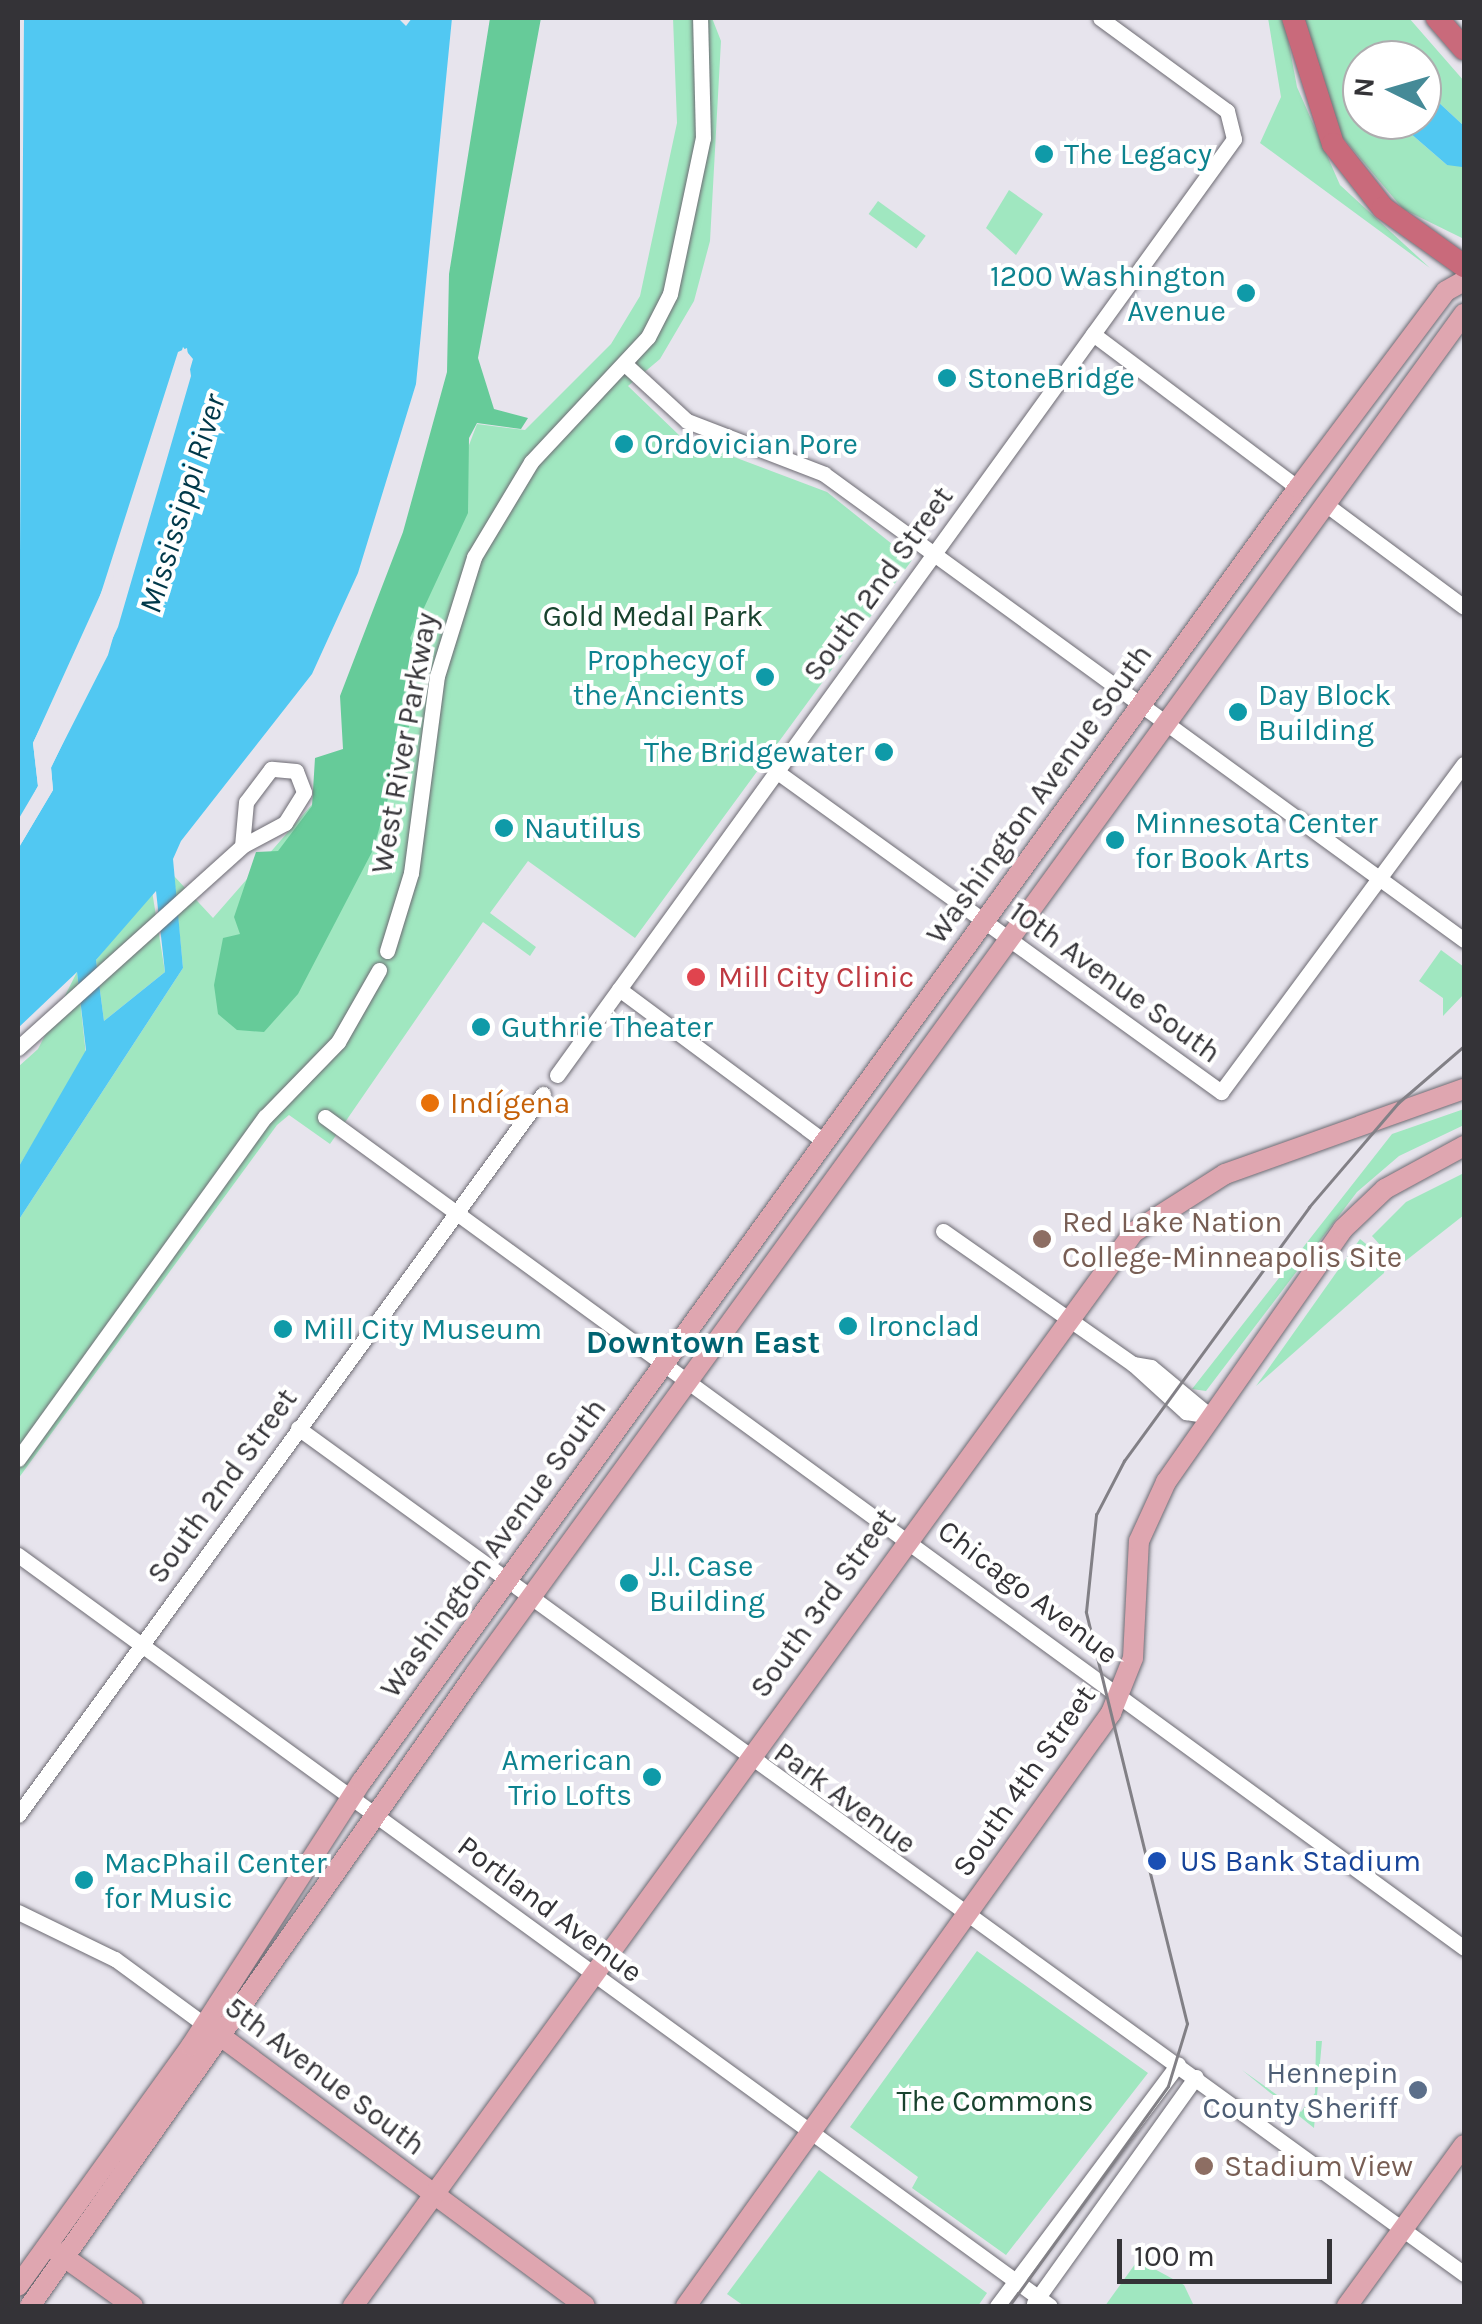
<!DOCTYPE html>
<html>
<head>
<meta charset="utf-8">
<style>
	body { margin:0 }
	#map { position:relative; width:1482px; height:2324px; overflow:hidden; background:#e7e4ed; font-family:Karla,sans-serif }
	div>[style] { position:absolute }
	.green>* { inset:0; background:#a0e7c0; transform-origin:0 0 }
	.forest>* { inset:0; background:#66cb99 }
	.water>* { inset:0; background:#51c8f2 }
	.pier>* { inset:0; background:#e7e4ed }
	.roads { filter:drop-shadow(0 0 2px #6d6b73) drop-shadow(0 0 2px #6d6b73) }
	.minor>* { height:15px; margin:-7.5px; padding:0 7.5px; transform-origin:7.5px; border-radius:7.5px; background:#fff }
	.major>* { height:20px; margin:-10px; padding:0 10px; transform-origin:10px; border-radius:10px; background:#dfa6b0 }
	.highway>* { height:22px; margin:-11px; padding:0 11px; transform-origin:11px; border-radius:11px; background:#c96a7b }
	.tram>* { height:2.5px; margin:-1.25px; padding:0 1.25px; transform-origin:1.25px; border-radius:1.25px; background:#828086 }
	.dots>* { width:28px; height:28px; translate:-50% -50%; box-sizing:border-box; border:5px solid #fff; border-radius:50% }
	span { translate:-50% -50%; white-space:nowrap; text-align:center; line-height:1.15; -webkit-text-stroke:8px #fff; paint-order:stroke }
	.culture-label { font-size:30px; color:#0d838f }
	.left { translate:0 -50%; text-align:left }
	.right { translate:-100% -50%; text-align:right }
	.street-label { font-size:30px; color:#343337 }
	.park-label { font-size:30px; color:#18432e }
	.health-label { font-size:30px; color:#be3a42 }
	.food-label { font-size:30px; color:#c56008 }
	.education-label { font-size:30px; color:#785e54 }
	.transit-label { font-size:30px; color:#164399 }
	.service-label { font-size:30px; color:#4e5e75 }
	.water-label { font-size:32px; color:#003849; font-style:italic }
	.neighbourhood-label { font-size:32px; color:#006371; font-weight:700 }
	.frame { position:absolute; inset:0; border:20px solid #343337; pointer-events:none }
	.north { position:absolute; left:1342px; top:40px; width:100px; height:100px; box-sizing:border-box; background:#fff; border:2px solid #aeadaf; border-radius:50%; rotate:275deg; font-size:28px; font-weight:700; line-height:40px; text-align:center; color:#343337 }
	.north::after { content:''; display:block; margin:auto; width:35px; height:45px; background:#458a97; clip-path:polygon(50% 0,100% 100%,50% 72%,0 100%) }
	.scale { position:absolute; left:1117px; top:2239px; width:215px; height:45px; box-sizing:border-box; border:5px solid #343337; border-top:0; padding-left:12px; font-size:30px; line-height:35px; white-space:nowrap; color:#343337; -webkit-text-stroke:8px #fff; paint-order:stroke }
</style>
</head>
<body>
<div id="map">
	<div class="green">
		<i style="clip-path:polygon(673px 18px,712px 18px,721px 41px,710px 241px,694px 301px,660px 359px,628px 386px,681px 437px,827px 492px,912px 560px,635px 938px,528px 861px,490px 913px,536px 947px,530px 956px,483px 922px,330px 1144px,289px 1115px,277px 1125px,18px 1479px,18px 1221px,183px 968px,174px 876px,213px 918px,349px 762px,477px 424px,525px 430px,611px 344px,640px 296px,677px 123px)"></i>
		<i style="clip-path:polygon(1268px 18px,1284px 18px,1297px 87px,1340px 185px,1430px 268px,1260px 143px,1281px 97px)"></i>
		<i style="clip-path:polygon(1301px 18px,1409px 18px,1464px 81px,1464px 126px,1422px 87px,1422px 60px,1397px 60px,1387px 49px,1362px 60px,1362px 120px,1395px 120px,1447px 165px,1464px 164px,1464px 239px,1403px 209px,1333px 126px)"></i>
		<i style="clip-path:polygon(1009px 190px,1043px 214px,1016px 255px,986px 228px)"></i>
		<i style="left:878px;top:201px;width:59px;height:16px;rotate:36deg"></i>
		<i style="clip-path:polygon(152px 891px,165px 972px,104px 1021px,96px 960px)"></i>
		<i style="clip-path:polygon(1441px 950px,1464px 967px,1464px 994px,1443px 1016px,1443px 998px,1419px 981px)"></i>
		<i style="clip-path:polygon(77px 972px,86px 1055px,18px 1168px,18px 1067px,38px 1049px)"></i>
		<i style="clip-path:polygon(1464px 1109px,1464px 1125px,1399px 1156px,1357px 1192px,1206px 1391px,1192px 1389px,1392px 1134px)"></i>
		<i style="clip-path:polygon(1464px 1173px,1464px 1215px,1399px 1266px,1372px 1236px,1406px 1202px)"></i>
		<i style="clip-path:polygon(1360px 1239px,1386px 1260px,1384px 1273px,1256px 1386px)"></i>
		<i style="clip-path:polygon(977px 1951px,1148px 2073px,1006px 2255px,912px 2188px,918px 2177px,850px 2127px)"></i>
		<i style="clip-path:polygon(1316px 2041px,1322px 2041px,1314px 2128px,1242px 2070px,1301px 2112px,1315px 2093px)"></i>
		<i style="clip-path:polygon(819px 2170px,987px 2293px,978px 2306px,744px 2306px,727px 2294px)"></i>
		<i style="clip-path:polygon(1138px 2260px,1184px 2285px,1194px 2306px,1105px 2306px)"></i>
	</div>
	<div class="forest">
		<i style="clip-path:polygon(490px 18px,541px 18px,478px 358px,494px 409px,528px 418px,521px 429px,477px 423px,469px 438px,468px 513px,410px 638px,424px 675px,373px 850px,298px 994px,264px 1032px,237px 1030px,218px 1014px,214px 985px,223px 938px,240px 934px,234px 917px,256px 852px,278px 851px,312px 806px,315px 758px,343px 749px,340px 696px,403px 532px,447px 372px,449px 274px)"></i>
	</div>
	<div class="water">
		<i style="clip-path:polygon(evenodd,24px 18px,398px 18px,406px 26px,412px 18px,452px 18px,416px 384px,358px 573px,312px 674px,181px 841px,173px 859px,183px 968px,18px 1221px,18px 1168px,86px 1050px,77px 972px,18px 1028px,18px 849px,53px 790px,51px 767px,108px 655px,193px 359px,183px 347px,111px 571px,33px 743px,38px 786px,18px 820px,24px 18px,156px 891px,165px 972px,104px 1021px,96px 960px,156px 891px)"></i>
		<i style="clip-path:polygon(1422px 87px,1464px 126px,1462px 167px,1447px 165px,1395px 120px,1422px 120px)"></i>
	</div>
	<div class="pier">
		<i style="clip-path:polygon(187px 348px,191px 376px,118px 627px,51px 768px,53px 790px,18px 849px,48px 788px,46px 765px,124px 593px,186px 375px,185px 352px,115px 573px,38px 745px,43px 788px,18px 825px,38px 786px,33px 743px,93px 618px,178px 352px)"></i>
	</div>
	<div class="roads">
		<div class="minor">
			<i style="left:1093px;top:334px;width:256px;rotate:36.9deg"></i>
			<i style="left:625px;top:364px;width:84px;rotate:42.6deg"></i>
			<i style="left:687px;top:421px;width:147px;rotate:21.1deg"></i>
			<i style="left:824px;top:474px;width:792px;rotate:36.06deg"></i>
			<i style="left:1324px;top:503px;width:174px;rotate:36.6deg"></i>
			<i style="left:776px;top:771px;width:549px;rotate:35.8deg"></i>
			<i style="left:1221px;top:1092px;width:408px;rotate:-53.5deg"></i>
			<i style="left:387px;top:951px;width:82px;rotate:-72.9deg"></i>
			<i style="left:411px;top:873px;width:199px;rotate:-82.5deg"></i>
			<i style="left:437px;top:676px;width:125px;rotate:-72.7deg"></i>
			<i style="left:474px;top:557px;width:111px;rotate:-59deg"></i>
			<i style="left:531px;top:462px;width:171px;rotate:-46.9deg"></i>
			<i style="left:648px;top:337px;width:48px;rotate:-62.9deg"></i>
			<i style="left:670px;top:294px;width:159px;rotate:-78.1deg"></i>
			<i style="left:703px;top:138px;width:120px;rotate:-91.4deg"></i>
			<i style="left:619px;top:989px;width:257px;rotate:36.6deg"></i>
			<i style="left:18px;top:1048px;width:302px;rotate:-42deg"></i>
			<i style="left:242px;top:846px;width:49px;rotate:-28.1deg"></i>
			<i style="left:285px;top:823px;width:36px;rotate:-58deg"></i>
			<i style="left:304px;top:792px;width:22px;rotate:-111deg"></i>
			<i style="left:296px;top:771px;width:25px;rotate:-175deg"></i>
			<i style="left:271px;top:769px;width:41px;rotate:127.1deg"></i>
			<i style="left:246px;top:802px;width:44px;rotate:95.2deg"></i>
			<i style="left:557px;top:1075px;width:1155px;rotate:-54.12deg"></i>
			<i style="left:1234px;top:139px;width:29px;rotate:-104deg"></i>
			<i style="left:1227px;top:111px;width:157px;rotate:-143.8deg"></i>
			<i style="left:325px;top:1117px;width:1410px;rotate:36.11deg"></i>
			<i style="left:943px;top:1231px;width:232px;rotate:35deg"></i>
			<i style="left:1133px;top:1364px;width:18px;rotate:9deg"></i>
			<i style="left:1151px;top:1367px;width:77px;rotate:39.7deg"></i>
			<i style="left:1133px;top:1364px;width:72px;rotate:42.2deg"></i>
			<i style="left:1186px;top:1412px;width:24px;rotate:9deg"></i>
			<i style="left:298px;top:1428px;width:1441px;rotate:35.96deg"></i>
			<i style="left:18px;top:1459px;width:422px;rotate:-54.2deg"></i>
			<i style="left:265px;top:1117px;width:105px;rotate:-45.8deg"></i>
			<i style="left:338px;top:1042px;width:83px;rotate:-60.3deg"></i>
			<i style="left:18px;top:1555px;width:1276px;rotate:36.04deg"></i>
			<i style="left:18px;top:1815px;width:892px;rotate:-53.94deg"></i>
			<i style="left:18px;top:1912px;width:108px;rotate:25.9deg"></i>
			<i style="left:115px;top:1959px;width:112px;rotate:36.3deg"></i>
			<i style="left:1034px;top:2303px;width:278px;rotate:-54.4deg"></i>
			<i style="left:997px;top:2306px;width:302px;rotate:-53.2deg"></i>
		</div>
		<div class="major">
			<i style="left:215px;top:2032px;width:460px;rotate:36.5deg"></i>
			<i style="left:57px;top:2252px;width:93px;rotate:35.4deg"></i>
			<i style="left:18px;top:2286px;width:296px;rotate:-54.2deg"></i>
			<i style="left:191px;top:2046px;width:315px;rotate:-57.2deg"></i>
			<i style="left:362px;top:1781px;width:1596px;rotate:-54.1deg"></i>
			<i style="left:1298px;top:488px;width:246px;rotate:-53.1deg"></i>
			<i style="left:1446px;top:291px;width:21px;rotate:-29deg"></i>
			<i style="left:30px;top:2306px;width:773px;rotate:-54.85deg"></i>
			<i style="left:475px;top:1674px;width:1682px;rotate:-53.98deg"></i>
			<i style="left:353px;top:2306px;width:1328px;rotate:-53.98deg"></i>
			<i style="left:1134px;top:1232px;width:108px;rotate:-32.5deg"></i>
			<i style="left:1225px;top:1174px;width:254px;rotate:-19.6deg"></i>
			<i style="left:686px;top:2306px;width:730px;rotate:-54.37deg"></i>
			<i style="left:1111px;top:1713px;width:59px;rotate:-68.2deg"></i>
			<i style="left:1133px;top:1658px;width:117px;rotate:-87.1deg"></i>
			<i style="left:1139px;top:1541px;width:65px;rotate:-65.4deg"></i>
			<i style="left:1166px;top:1482px;width:309px;rotate:-55deg"></i>
			<i style="left:1343px;top:1229px;width:58px;rotate:-43.6deg"></i>
			<i style="left:1385px;top:1189px;width:90px;rotate:-28.6deg"></i>
			<i style="left:1347px;top:2306px;width:199px;rotate:-54deg"></i>
		</div>
		<div class="highway">
			<i style="left:1293px;top:18px;width:132px;rotate:72.4deg"></i>
			<i style="left:1333px;top:144px;width:81px;rotate:52deg"></i>
			<i style="left:1383px;top:208px;width:100px;rotate:35.6deg"></i>
			<i style="left:1437px;top:18px;width:41px;rotate:48.9deg"></i>
		</div>
	</div>
	<div class="tram">
		<i style="left:1009px;top:2306px;width:271px;rotate:-54.1deg"></i>
		<i style="left:1168px;top:2086px;width:65px;rotate:-73deg"></i>
		<i style="left:1187px;top:2024px;width:424px;rotate:-103.8deg"></i>
		<i style="left:1086px;top:1612px;width:98px;rotate:-84.1deg"></i>
		<i style="left:1096px;top:1515px;width:61px;rotate:-62.6deg"></i>
		<i style="left:1124px;top:1461px;width:314px;rotate:-53.9deg"></i>
		<i style="left:1309px;top:1207px;width:137px;rotate:-49.4deg"></i>
		<i style="left:1398px;top:1103px;width:87px;rotate:-40.8deg"></i>
	</div>
	<div class="dots">
		<i style="left:1044px;top:154px;background:#0f9aa8"></i>
		<i style="left:1246px;top:293px;background:#0f9aa8"></i>
		<i style="left:947px;top:378px;background:#0f9aa8"></i>
		<i style="left:624px;top:444px;background:#0f9aa8"></i>
		<i style="left:765px;top:677px;background:#0f9aa8"></i>
		<i style="left:1238px;top:712px;background:#0f9aa8"></i>
		<i style="left:884px;top:752px;background:#0f9aa8"></i>
		<i style="left:504px;top:828px;background:#0f9aa8"></i>
		<i style="left:1115px;top:840px;background:#0f9aa8"></i>
		<i style="left:696px;top:977px;background:#e0444e"></i>
		<i style="left:481px;top:1027px;background:#0f9aa8"></i>
		<i style="left:430px;top:1103px;background:#e8710a"></i>
		<i style="left:1042px;top:1239px;background:#8d6e63"></i>
		<i style="left:848px;top:1326px;background:#0f9aa8"></i>
		<i style="left:283px;top:1329px;background:#0f9aa8"></i>
		<i style="left:629px;top:1583px;background:#0f9aa8"></i>
		<i style="left:652px;top:1777px;background:#0f9aa8"></i>
		<i style="left:1157px;top:1861px;background:#1a4fb4"></i>
		<i style="left:84px;top:1880px;background:#0f9aa8"></i>
		<i style="left:1418px;top:2090px;background:#5c6f8a"></i>
		<i style="left:1204px;top:2166px;background:#8d6e63"></i>
	</div>
	<div class="culture-label">
		<span class="left" style="left:1064px;top:154px">The Legacy</span>
		<span class="right" style="left:1226px;top:293px">1200 Washington<br>Avenue</span>
		<span class="left" style="left:967px;top:378px">StoneBridge</span>
		<span class="left" style="left:644px;top:444px">Ordovician Pore</span>
		<span class="right" style="left:745px;top:677px">Prophecy of<br>the Ancients</span>
		<span class="left" style="left:1258px;top:712px">Day Block<br>Building</span>
		<span class="right" style="left:864px;top:752px">The Bridgewater</span>
		<span class="left" style="left:1135px;top:840px">Minnesota Center<br>for Book Arts</span>
		<span class="left" style="left:524px;top:828px">Nautilus</span>
		<span class="left" style="left:501px;top:1027px">Guthrie Theater</span>
		<span class="left" style="left:868px;top:1326px">Ironclad</span>
		<span class="left" style="left:303px;top:1329px">Mill City Museum</span>
		<span class="left" style="left:649px;top:1583px">J.I. Case<br>Building</span>
		<span class="right" style="left:632px;top:1777px">American<br>Trio Lofts</span>
		<span class="left" style="left:104px;top:1880px">MacPhail Center<br>for Music</span>
	</div>
	<div class="street-label">
		<span style="left:878px;top:584px;rotate:-54deg">South 2nd Street</span>
		<span style="left:404px;top:743px;rotate:-80deg">West River Parkway</span>
		<span style="left:1039px;top:794px;rotate:-54deg">Washington Avenue South</span>
		<span style="left:1115px;top:982px;rotate:36deg">10th Avenue South</span>
		<span style="left:222px;top:1486px;rotate:-54deg">South 2nd Street</span>
		<span style="left:493px;top:1548px;rotate:-54deg">Washington Avenue South</span>
		<span style="left:1028px;top:1592px;rotate:37deg">Chicago Avenue</span>
		<span style="left:823px;top:1603px;rotate:-54deg">South 3rd Street</span>
		<span style="left:1024px;top:1781px;rotate:-55deg">South 4th Street</span>
		<span style="left:845px;top:1798px;rotate:36deg">Park Avenue</span>
		<span style="left:550px;top:1909px;rotate:37deg">Portland Avenue</span>
		<span style="left:325px;top:2076px;rotate:37deg">5th Avenue South</span>
	</div>
	<div class="park-label">
		<span style="left:653px;top:616px">Gold Medal Park</span>
		<span style="left:995px;top:2101px">The Commons</span>
	</div>
	<div class="health-label">
		<span class="left" style="left:718px;top:977px">Mill City Clinic</span>
	</div>
	<div class="food-label">
		<span class="left" style="left:450px;top:1103px">Indígena</span>
	</div>
	<div class="education-label">
		<span class="left" style="left:1062px;top:1239px">Red Lake Nation<br>College-Minneapolis Site</span>
		<span class="left" style="left:1224px;top:2166px">Stadium View</span>
	</div>
	<div class="transit-label">
		<span class="left" style="left:1180px;top:1861px">US Bank Stadium</span>
	</div>
	<div class="service-label">
		<span class="right" style="left:1398px;top:2090px">Hennepin<br>County Sheriff</span>
	</div>
	<div class="water-label">
		<span style="left:183px;top:504px;rotate:-73deg">Mississippi River</span>
	</div>
	<div class="neighbourhood-label">
		<span style="left:703px;top:1343px">Downtown East</span>
	</div>
	<div class="frame"></div>
	<div class="north">N</div>
	<div class="scale">100 m</div>
</div>
</body>
</html>
